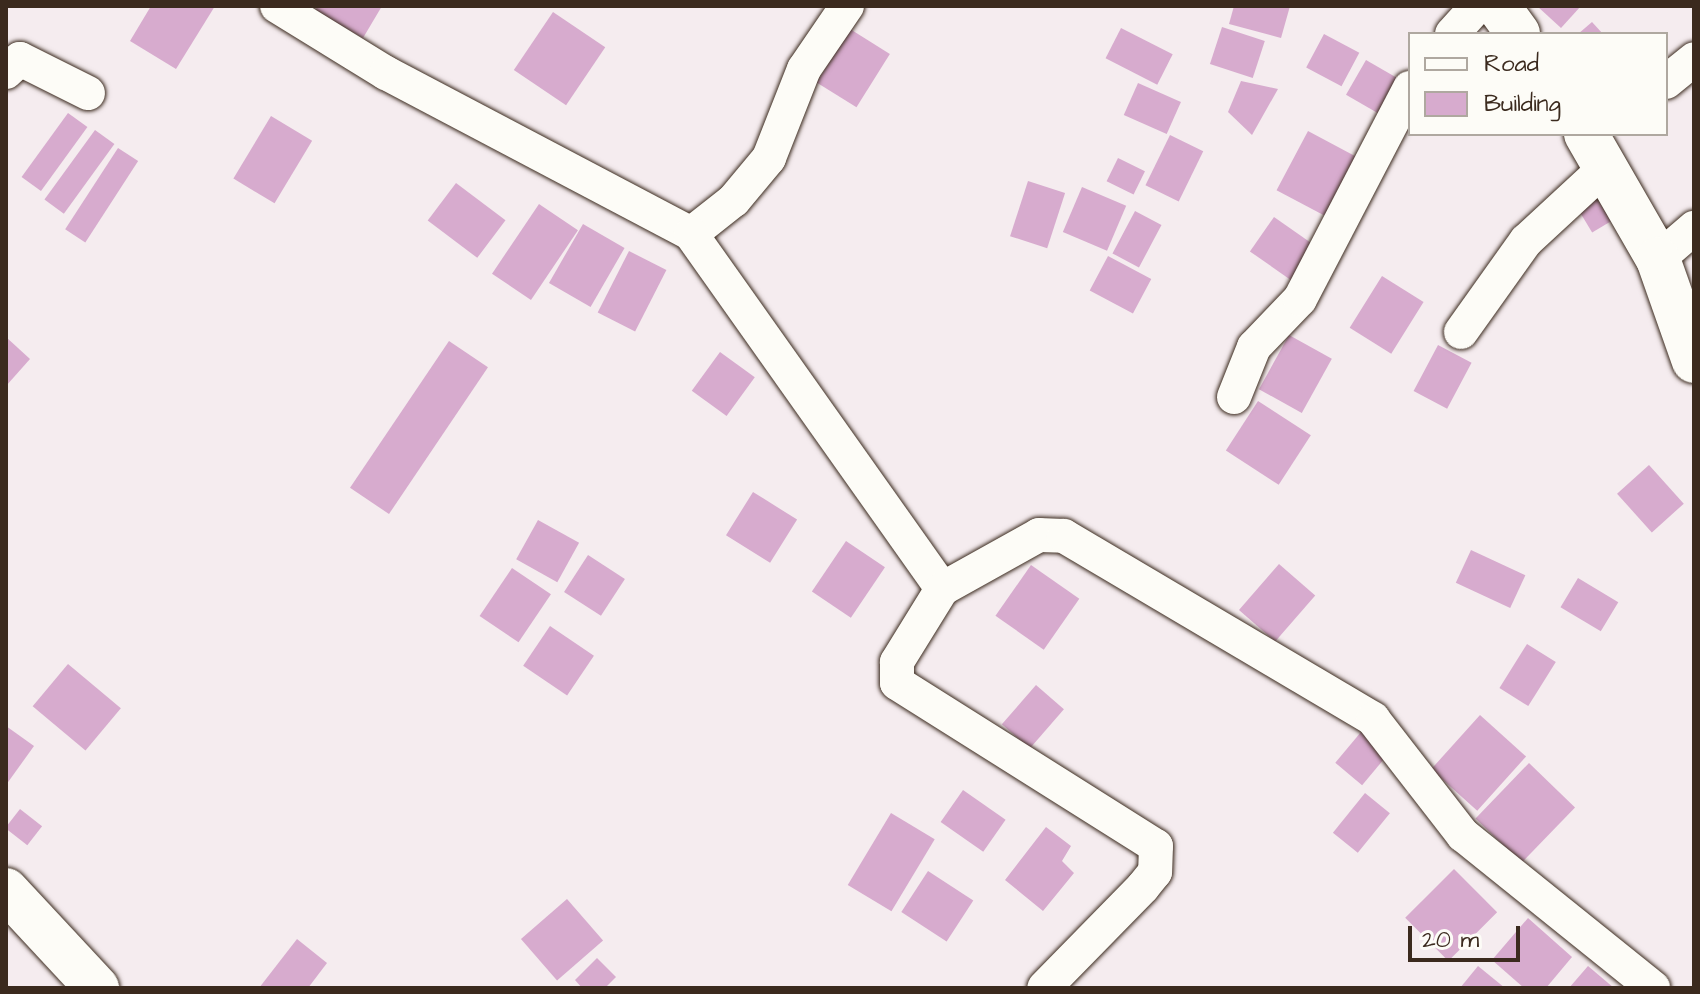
<!DOCTYPE html>
<html>
<head>
<meta charset="utf-8">
<style>
	body { margin:0 }
	#map { position:relative; width:1700px; height:994px; overflow:hidden; background:#f5ecef; font-family:"Architects Daughter",sans-serif }
	div>[style] { position:absolute }
	.building>* { inset:0; background:#d7abce; transform-origin:0 0 }
	.roads { filter:drop-shadow(0 0 2px #3b2a1e) drop-shadow(0 0 2px #3b2a1e) }
	.street>* { height:34px; margin:-17px; padding:0 17px; transform-origin:17px; border-radius:17px; background:#fdfcf7 }
	.secondary>* { height:44px; margin:-22px; padding:0 22px; transform-origin:22px; border-radius:22px; background:#fdfcf7 }
	span { translate:-50% -50%; white-space:nowrap; text-align:center; line-height:1.15; -webkit-text-stroke:6px #fdfcf7; paint-order:stroke }
	.frame { position:absolute; inset:0; border:8px solid #3b2a1e; pointer-events:none }
	.legend { position:absolute; left:1408px; top:32px; width:260px; height:104px; box-sizing:border-box; background:#fdfcf7; border:2px solid #afa8a0; margin:0; padding:10px 14px; list-style:none; font-size:24px; color:#3b2a1e }
	.legend li { display:flex; align-items:center; gap:16px; height:40px }
	.legend b { width:40px; border:2px solid #afa8a0 }
	.scale { position:absolute; left:1408px; top:926px; width:112px; height:36px; box-sizing:border-box; border:4px solid #3b2a1e; border-top:0; padding-left:10px; font-size:24px; line-height:28px; white-space:nowrap; color:#3b2a1e; -webkit-text-stroke:6px #fdfcf7; paint-order:stroke }
</style>
</head>
<body>
<div id="map">
	<div class="building">
		<i style="clip-path:polygon(151px 6px,215px 6px,176px 69px,130px 41px)"></i>
		<i style="clip-path:polygon(318px 6px,382px 6px,363px 38px,315px 11px)"></i>
		<i style="clip-path:polygon(1234px 6px,1290px 6px,1281px 38px,1229px 24px)"></i>
		<i style="clip-path:polygon(1537px 6px,1581px 6px,1561px 28px)"></i>
		<i style="left:553px;top:12px;width:63px;height:70px;rotate:34deg"></i>
		<i style="clip-path:polygon(1592px 22px,1603px 34px,1578px 34px)"></i>
		<i style="left:1222px;top:27px;width:45px;height:39px;rotate:18deg"></i>
		<i style="left:1121px;top:28px;width:58px;height:34px;rotate:27deg"></i>
		<i style="left:850px;top:29px;width:47px;height:63px;rotate:32deg"></i>
		<i style="left:1324px;top:34px;width:40px;height:38px;rotate:28deg"></i>
		<i style="left:1366px;top:60px;width:40px;height:40px;rotate:30deg"></i>
		<i style="clip-path:polygon(1241px 81px,1278px 89px,1252px 135px,1228px 112px)"></i>
		<i style="left:1138px;top:83px;width:47px;height:35px;rotate:24deg"></i>
		<i style="left:68px;top:113px;width:24px;height:79px;rotate:36deg"></i>
		<i style="left:271px;top:116px;width:48px;height:73px;rotate:31deg"></i>
		<i style="left:95px;top:130px;width:24px;height:86px;rotate:36deg"></i>
		<i style="left:1308px;top:131px;width:60px;height:67px;rotate:28deg"></i>
		<i style="left:1170px;top:135px;width:37px;height:56px;rotate:26deg"></i>
		<i style="left:118px;top:148px;width:24px;height:97px;rotate:33deg"></i>
		<i style="left:1118px;top:158px;width:30px;height:26px;rotate:26deg"></i>
		<i style="left:1028px;top:181px;width:39px;height:58px;rotate:18deg"></i>
		<i style="left:456px;top:183px;width:62px;height:47px;rotate:37deg"></i>
		<i style="left:1082px;top:187px;width:48px;height:49px;rotate:23deg"></i>
		<i style="left:1594px;top:193px;width:33px;height:22px;rotate:59deg"></i>
		<i style="left:539px;top:204px;width:47px;height:84px;rotate:34deg"></i>
		<i style="left:1135px;top:211px;width:30px;height:48px;rotate:28deg"></i>
		<i style="left:1274px;top:217px;width:55px;height:42px;rotate:35deg"></i>
		<i style="left:583px;top:224px;width:48px;height:68px;rotate:30deg"></i>
		<i style="left:629px;top:251px;width:42px;height:69px;rotate:27deg"></i>
		<i style="left:1108px;top:256px;width:49px;height:39px;rotate:28deg"></i>
		<i style="left:1382px;top:276px;width:49px;height:61px;rotate:32deg"></i>
		<i style="left:1289px;top:335px;width:49px;height:62px;rotate:29deg"></i>
		<i style="clip-path:polygon(6px 337px,30px 359px,6px 386px)"></i>
		<i style="left:449px;top:341px;width:47px;height:177px;rotate:34deg"></i>
		<i style="left:1438px;top:345px;width:38px;height:52px;rotate:28deg"></i>
		<i style="left:720px;top:352px;width:43px;height:48px;rotate:36deg"></i>
		<i style="left:1258px;top:401px;width:63px;height:59px;rotate:33deg"></i>
		<i style="left:1649px;top:465px;width:52px;height:43px;rotate:48deg"></i>
		<i style="left:753px;top:492px;width:52px;height:51px;rotate:32deg"></i>
		<i style="left:538px;top:520px;width:47px;height:45px;rotate:29deg"></i>
		<i style="left:846px;top:541px;width:47px;height:61px;rotate:34deg"></i>
		<i style="left:1471px;top:550px;width:60px;height:36px;rotate:25deg"></i>
		<i style="left:588px;top:555px;width:44px;height:44px;rotate:33deg"></i>
		<i style="left:1279px;top:564px;width:48px;height:61px;rotate:41deg"></i>
		<i style="left:1031px;top:565px;width:59px;height:62px;rotate:35deg"></i>
		<i style="left:512px;top:568px;width:47px;height:58px;rotate:34deg"></i>
		<i style="left:1578px;top:578px;width:47px;height:34px;rotate:31deg"></i>
		<i style="left:550px;top:626px;width:53px;height:48px;rotate:34deg"></i>
		<i style="left:1527px;top:644px;width:34px;height:52px;rotate:32deg"></i>
		<i style="left:68px;top:664px;width:69px;height:55px;rotate:40deg"></i>
		<i style="left:1036px;top:685px;width:37px;height:52px;rotate:41deg"></i>
		<i style="left:1480px;top:715px;width:62px;height:73px;rotate:42deg"></i>
		<i style="clip-path:polygon(6px 726px,34px 746px,6px 785px)"></i>
		<i style="left:1361px;top:732px;width:35px;height:40px;rotate:40deg"></i>
		<i style="left:1529px;top:763px;width:64px;height:77px;rotate:44deg"></i>
		<i style="left:963px;top:790px;width:52px;height:39px;rotate:35deg"></i>
		<i style="left:1365px;top:793px;width:32px;height:51px;rotate:39deg"></i>
		<i style="left:20px;top:809px;width:28px;height:24px;rotate:38deg"></i>
		<i style="left:891px;top:813px;width:51px;height:84px;rotate:31deg"></i>
		<i style="clip-path:polygon(1046px 827px,1071px 846px,1062px 861px,1074px 873px,1043px 911px,1005px 880px)"></i>
		<i style="left:1454px;top:869px;width:61px;height:69px;rotate:45deg"></i>
		<i style="left:928px;top:871px;width:54px;height:49px;rotate:33deg"></i>
		<i style="left:567px;top:899px;width:55px;height:61px;rotate:49deg"></i>
		<i style="clip-path:polygon(1528px 918px,1572px 957px,1546px 988px,1524px 988px,1492px 960px)"></i>
		<i style="clip-path:polygon(297px 939px,327px 963px,308px 988px,259px 988px)"></i>
		<i style="clip-path:polygon(597px 958px,616px 977px,605px 988px,582px 988px,575px 980px)"></i>
		<i style="clip-path:polygon(1478px 966px,1505px 988px,1460px 988px)"></i>
		<i style="clip-path:polygon(1588px 966px,1614px 988px,1569px 988px)"></i>
	</div>
	<div class="roads">
		<div class="street">
			<i style="left:277px;top:6px;width:128px;rotate:31.6deg"></i>
			<i style="left:386px;top:73px;width:345px;rotate:27.8deg"></i>
			<i style="left:847px;top:6px;width:76px;rotate:124.3deg"></i>
			<i style="left:804px;top:69px;width:96px;rotate:111.5deg"></i>
			<i style="left:769px;top:158px;width:55px;rotate:129.8deg"></i>
			<i style="left:734px;top:200px;width:55px;rotate:141.7deg"></i>
			<i style="left:691px;top:234px;width:435px;rotate:54.7deg"></i>
			<i style="left:942px;top:589px;width:111px;rotate:-29.1deg"></i>
			<i style="left:1039px;top:535px;width:25px;rotate:2deg"></i>
			<i style="left:1064px;top:536px;width:359px;rotate:30.6deg"></i>
			<i style="left:1373px;top:719px;width:147px;rotate:52.2deg"></i>
			<i style="left:1463px;top:835px;width:244px;rotate:38.8deg"></i>
			<i style="left:1452px;top:34px;width:38px;rotate:-48deg"></i>
			<i style="left:6px;top:72px;width:19px;rotate:-43deg"></i>
			<i style="left:20px;top:59px;width:76px;rotate:26.6deg"></i>
			<i style="left:1666px;top:82px;width:36px;rotate:-39deg"></i>
			<i style="left:1658px;top:259px;width:48px;rotate:-40.7deg"></i>
			<i style="left:1461px;top:332px;width:112px;rotate:-54.5deg"></i>
			<i style="left:1526px;top:241px;width:112px;rotate:-42.8deg"></i>
			<i style="left:1234px;top:397px;width:54px;rotate:-68.2deg"></i>
			<i style="left:1254px;top:347px;width:66px;rotate:-46.2deg"></i>
			<i style="left:1300px;top:299px;width:238px;rotate:-62.5deg"></i>
			<i style="left:942px;top:589px;width:86px;rotate:121.7deg"></i>
			<i style="left:897px;top:662px;width:21px;rotate:90deg"></i>
			<i style="left:897px;top:683px;width:306px;rotate:32.2deg"></i>
			<i style="left:1156px;top:846px;width:26px;rotate:92deg"></i>
			<i style="left:1155px;top:872px;width:19px;rotate:129deg"></i>
			<i style="left:1143px;top:887px;width:141px;rotate:134.4deg"></i>
		</div>
		<div class="secondary">
			<i style="left:1498px;top:6px;width:34px;rotate:54deg"></i>
			<i style="left:1586px;top:134px;width:144px;rotate:60.1deg"></i>
			<i style="left:1658px;top:259px;width:108px;rotate:70.6deg"></i>
			<i style="left:6px;top:890px;width:134px;rotate:47.1deg"></i>
		</div>
	</div>
	<div class="frame"></div>
	<ul class="legend">
	<li><b style="height:10px;background:#fdfcf7"></b>Road</li>
	<li><b style="height:22px;background:#d7abce"></b>Building</li>
	</ul>
	<div class="scale">20 m</div>
</div>
</body>
</html>
